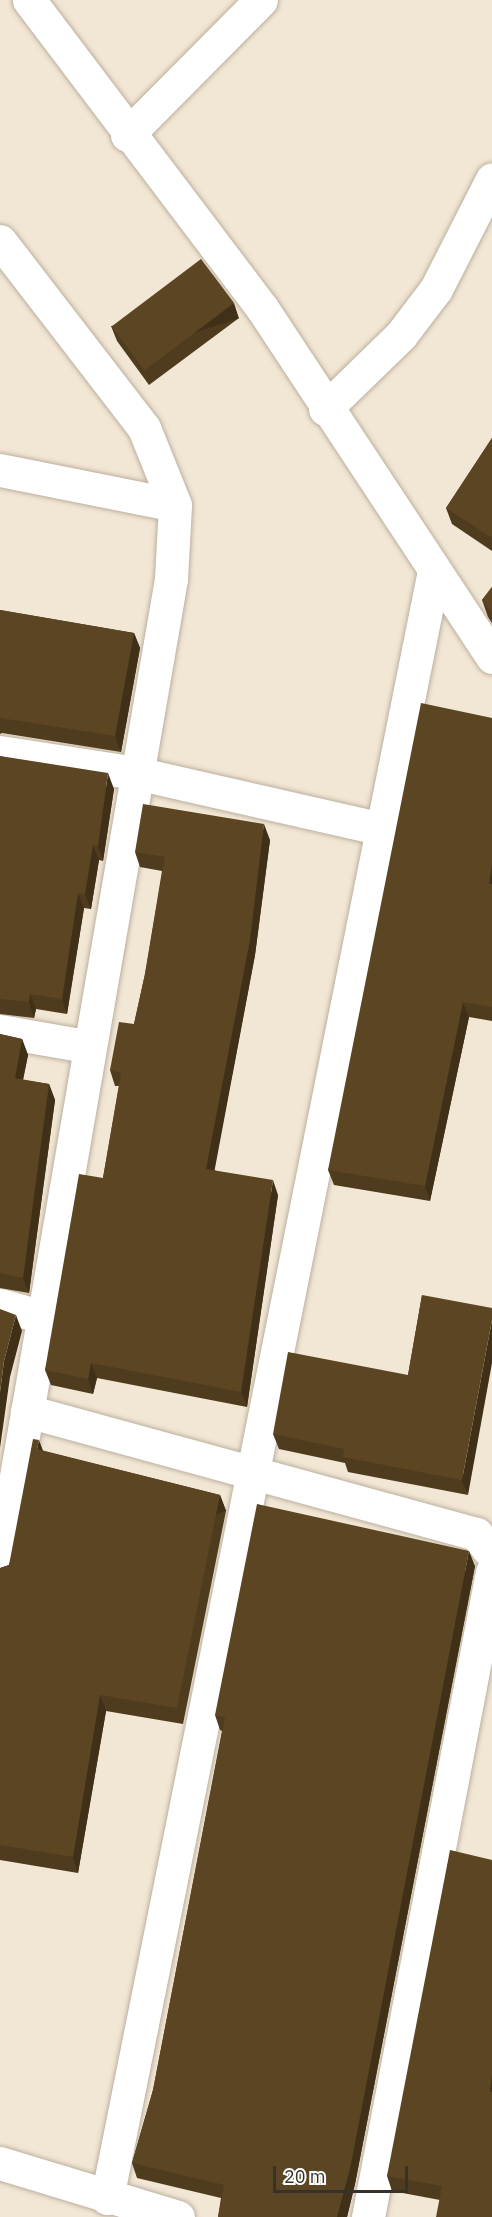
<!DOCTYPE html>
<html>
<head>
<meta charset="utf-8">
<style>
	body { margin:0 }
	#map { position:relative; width:492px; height:2217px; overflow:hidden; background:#f2e6d4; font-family:"IBM Plex Sans",sans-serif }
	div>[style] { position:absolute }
	.roads { filter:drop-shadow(0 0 2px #bbb09f) drop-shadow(0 0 2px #bbb09f) }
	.minor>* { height:33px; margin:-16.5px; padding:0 16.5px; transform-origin:16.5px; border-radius:16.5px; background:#fff }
	.wall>* { inset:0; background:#4f3b1d }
	.shaded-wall>* { inset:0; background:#403018; transform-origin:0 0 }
	.building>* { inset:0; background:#5c4522; transform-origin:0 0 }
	span { translate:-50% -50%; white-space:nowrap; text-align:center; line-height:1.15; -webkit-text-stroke:6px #fff; paint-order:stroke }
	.scale { position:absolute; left:273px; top:2166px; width:135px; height:27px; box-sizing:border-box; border:3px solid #36322b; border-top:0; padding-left:8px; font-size:18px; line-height:21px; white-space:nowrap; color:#36322b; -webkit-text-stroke:4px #fff; paint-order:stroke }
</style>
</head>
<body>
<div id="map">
	<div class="roads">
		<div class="minor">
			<i style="left:29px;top:0;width:386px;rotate:52.9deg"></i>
			<i style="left:262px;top:308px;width:418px;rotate:56.6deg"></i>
			<i style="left:127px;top:135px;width:190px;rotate:-45.2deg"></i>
			<i style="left:0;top:241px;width:236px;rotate:52.4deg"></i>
			<i style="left:144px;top:428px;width:83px;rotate:68.1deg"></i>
			<i style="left:175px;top:505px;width:74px;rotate:93.1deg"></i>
			<i style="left:171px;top:579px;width:1005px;rotate:99.8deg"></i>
			<i style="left:325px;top:409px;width:106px;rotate:-44.2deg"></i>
			<i style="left:401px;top:335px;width:58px;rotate:-52.7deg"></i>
			<i style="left:436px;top:289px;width:123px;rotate:-63deg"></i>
			<i style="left:0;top:470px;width:178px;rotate:11.3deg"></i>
			<i style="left:0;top:752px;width:138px;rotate:8.8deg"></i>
			<i style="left:136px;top:773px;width:252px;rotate:12.8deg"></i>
			<i style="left:0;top:1031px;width:87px;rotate:9.9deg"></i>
			<i style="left:0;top:1305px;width:41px;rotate:15.4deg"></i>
			<i style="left:27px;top:1411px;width:466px;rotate:15.3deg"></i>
			<i style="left:476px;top:1534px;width:26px;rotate:51deg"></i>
			<i style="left:0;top:2163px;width:186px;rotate:16.9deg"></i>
			<i style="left:107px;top:2198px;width:1655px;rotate:-78.64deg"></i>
			<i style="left:368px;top:2217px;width:657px;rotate:-79.12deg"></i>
		</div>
	</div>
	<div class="wall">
		<i style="clip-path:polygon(239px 318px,149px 385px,117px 341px,111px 326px)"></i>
		<i style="clip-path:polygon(492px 438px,492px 551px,452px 524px,446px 508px)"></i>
		<i style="clip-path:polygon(492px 587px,492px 623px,488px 617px,482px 600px)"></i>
		<i style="clip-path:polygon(0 610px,134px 633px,140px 648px,121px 752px,2px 733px,0 734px)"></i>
		<i style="clip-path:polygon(492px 718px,492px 1021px,469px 1017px,430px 1201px,334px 1185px,328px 1170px)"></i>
		<i style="clip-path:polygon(0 756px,114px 789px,103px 861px,99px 860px,91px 909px,84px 908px,67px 1014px,36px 1009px,34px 1018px,0 1014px)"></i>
		<i style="clip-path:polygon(270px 840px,255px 955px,214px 1170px,278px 1195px,247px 1407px,97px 1378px,93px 1394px,51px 1385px,45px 1370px,103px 1178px,119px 1086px,115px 1086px,110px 1070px,134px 1024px,145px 974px,162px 871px,140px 867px,135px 852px)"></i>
		<i style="clip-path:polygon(0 1034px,22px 1039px,28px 1055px,23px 1080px,49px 1084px,55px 1100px,29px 1293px,0 1288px)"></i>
		<i style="clip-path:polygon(422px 1295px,468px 1495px,348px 1472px,345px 1463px,279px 1449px,273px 1434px,408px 1375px)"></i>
		<i style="clip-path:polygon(43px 1451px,220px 1495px,226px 1511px,183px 1724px,106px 1711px,78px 1873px,0 1860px,0 1568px,9px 1565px)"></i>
		<i style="clip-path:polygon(475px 1566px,355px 2184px,347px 2217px,218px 2217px,221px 2198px,137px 2178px,132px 2163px,153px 2090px,222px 1731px,220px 1730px,215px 1715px)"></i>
		<i style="clip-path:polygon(492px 1860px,492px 2217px,440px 2200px,392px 2191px,387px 2176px)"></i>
	</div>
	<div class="shaded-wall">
		<i style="left:234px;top:303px;width:16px;height:112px;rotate:72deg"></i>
		<i style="clip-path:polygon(134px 633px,140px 648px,121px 752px,115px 736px)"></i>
		<i style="clip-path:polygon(108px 773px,114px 789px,103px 861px,98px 846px)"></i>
		<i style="clip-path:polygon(264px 824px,270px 840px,255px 955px,212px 1184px,206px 1169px)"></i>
		<i style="clip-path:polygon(93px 845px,99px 860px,91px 909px,85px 894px)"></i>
		<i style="clip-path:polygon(492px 864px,492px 893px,489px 884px)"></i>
		<i style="clip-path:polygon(78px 893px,84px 908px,67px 1014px,62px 999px)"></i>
		<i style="clip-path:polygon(30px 994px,36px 1009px,34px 1018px,29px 1002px)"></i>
		<i style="clip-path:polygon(463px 1002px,469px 1017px,430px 1201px,425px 1186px)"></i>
		<i style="clip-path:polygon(22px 1039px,28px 1055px,20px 1094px,15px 1078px)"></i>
		<i style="clip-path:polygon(49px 1084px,55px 1100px,29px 1293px,23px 1278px)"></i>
		<i style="clip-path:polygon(273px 1180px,278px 1195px,247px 1407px,241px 1392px)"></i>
		<i style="clip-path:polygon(16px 1315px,22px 1331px,10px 1377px,0 1448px,0 1392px,4px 1361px)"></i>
		<i style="clip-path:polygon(492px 1320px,492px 1363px,468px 1495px,462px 1480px)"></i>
		<i style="clip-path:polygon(91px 1363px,97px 1378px,93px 1394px,88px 1379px)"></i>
		<i style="clip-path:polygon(39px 1440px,45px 1456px,37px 1449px)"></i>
		<i style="left:220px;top:1495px;width:17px;height:217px;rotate:69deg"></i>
		<i style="clip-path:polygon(469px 1551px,475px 1566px,355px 2184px,347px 2217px,337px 2217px)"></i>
		<i style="clip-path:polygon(100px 1695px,106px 1711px,78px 1873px,73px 1857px)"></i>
		<i style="clip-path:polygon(492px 2074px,492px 2097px,490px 2091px)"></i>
	</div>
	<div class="building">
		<i style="left:201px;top:259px;width:55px;height:112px;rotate:53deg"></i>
		<i style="clip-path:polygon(492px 438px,492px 538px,446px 508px)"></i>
		<i style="clip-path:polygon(492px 587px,492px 614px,482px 600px)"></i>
		<i style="clip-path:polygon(0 610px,134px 633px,115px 736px,0 718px)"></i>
		<i style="clip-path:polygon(421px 703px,492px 718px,492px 864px,489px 884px,492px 884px,492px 1007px,463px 1002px,425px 1186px,328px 1170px)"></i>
		<i style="clip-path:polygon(0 756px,108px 773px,98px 846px,93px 845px,85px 894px,78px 893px,62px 999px,30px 994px,29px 1002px,0 999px)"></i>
		<i style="clip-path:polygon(143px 804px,264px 824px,250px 940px,206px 1169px,273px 1180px,241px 1392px,91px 1363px,88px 1379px,45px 1370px,79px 1174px,103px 1178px,121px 1073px,110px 1070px,119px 1022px,134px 1024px,145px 974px,165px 857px,135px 852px)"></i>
		<i style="clip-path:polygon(0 1034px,22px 1039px,15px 1078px,49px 1084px,23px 1278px,0 1273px)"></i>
		<i style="clip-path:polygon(422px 1295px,492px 1308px,492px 1320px,462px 1480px,343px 1457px,344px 1449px,273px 1434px,288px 1352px,408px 1375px)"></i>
		<i style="clip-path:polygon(0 1309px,16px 1315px,4px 1361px,0 1392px)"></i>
		<i style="clip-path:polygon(33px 1439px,39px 1440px,37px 1449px,220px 1495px,177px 1708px,100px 1695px,73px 1857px,0 1845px,0 1568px,9px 1565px)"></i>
		<i style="clip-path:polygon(257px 1504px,469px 1551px,350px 2169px,337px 2217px,218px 2217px,224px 2185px,132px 2163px,153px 2090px,225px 1717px,215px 1715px)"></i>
		<i style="clip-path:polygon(450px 1850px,492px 1860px,492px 2074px,490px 2091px,492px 2092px,492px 2217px,436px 2217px,442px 2186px,387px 2176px)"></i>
	</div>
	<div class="scale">20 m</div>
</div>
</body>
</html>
